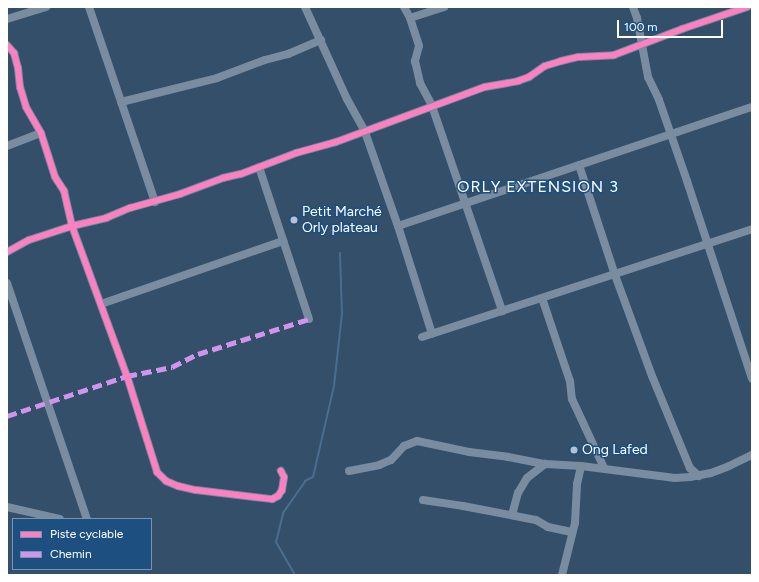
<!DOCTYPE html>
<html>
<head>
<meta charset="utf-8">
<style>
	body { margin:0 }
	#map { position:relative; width:759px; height:582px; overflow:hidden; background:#334f6a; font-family:Figtree,sans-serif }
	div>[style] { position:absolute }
	.stream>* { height:2px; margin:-1px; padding:0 1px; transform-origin:1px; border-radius:1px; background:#4a6e91 }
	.street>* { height:8px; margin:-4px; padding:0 4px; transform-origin:4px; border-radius:4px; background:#798ca0 }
	.quiet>* { height:5px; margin-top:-2.5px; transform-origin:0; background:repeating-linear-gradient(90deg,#d193ec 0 10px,transparent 0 15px) }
	.cycleway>* { height:6px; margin:-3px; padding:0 3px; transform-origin:3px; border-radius:3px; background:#ff80c0 }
	.dots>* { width:11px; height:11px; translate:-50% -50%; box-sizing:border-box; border:2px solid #1d4f80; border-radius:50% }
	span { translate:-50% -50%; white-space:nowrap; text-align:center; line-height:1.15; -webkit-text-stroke:3px #1d4f80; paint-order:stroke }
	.poi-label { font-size:14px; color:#fff }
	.left { translate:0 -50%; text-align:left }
	.quarter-label { font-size:16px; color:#fff; letter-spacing:1px }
	.frame { position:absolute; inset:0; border:8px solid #fff; pointer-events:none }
	.legend { position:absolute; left:12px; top:518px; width:140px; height:52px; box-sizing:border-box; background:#1d4f80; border:1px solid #7795b3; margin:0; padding:5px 7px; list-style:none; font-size:12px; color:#fff }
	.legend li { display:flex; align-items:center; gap:8px; height:20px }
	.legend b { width:20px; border:1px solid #7795b3 }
	.scale { position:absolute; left:617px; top:20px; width:106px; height:18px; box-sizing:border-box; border:2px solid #fff; border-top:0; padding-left:5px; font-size:12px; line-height:14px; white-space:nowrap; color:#fff; -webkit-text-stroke:3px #1d4f80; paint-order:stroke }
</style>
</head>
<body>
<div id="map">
	<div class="stream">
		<i style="left:295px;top:575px;width:38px;rotate:-120deg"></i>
		<i style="left:276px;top:542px;width:30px;rotate:-76deg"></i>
		<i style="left:283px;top:513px;width:39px;rotate:-55deg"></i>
		<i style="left:305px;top:481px;width:9px;rotate:-27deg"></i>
		<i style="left:313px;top:477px;width:93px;rotate:-77deg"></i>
		<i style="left:334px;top:386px;width:72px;rotate:-83.7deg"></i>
		<i style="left:342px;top:314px;width:61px;rotate:-91.9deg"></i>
	</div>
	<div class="street">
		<i style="left:89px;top:7px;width:206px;rotate:71.3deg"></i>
		<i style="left:305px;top:7px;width:101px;rotate:65.5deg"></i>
		<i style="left:347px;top:99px;width:38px;rotate:61deg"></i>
		<i style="left:365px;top:132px;width:100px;rotate:70.7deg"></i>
		<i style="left:398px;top:226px;width:113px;rotate:72.5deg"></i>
		<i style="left:404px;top:7px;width:13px;rotate:61deg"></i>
		<i style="left:410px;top:18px;width:29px;rotate:72deg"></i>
		<i style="left:419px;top:46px;width:16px;rotate:105deg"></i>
		<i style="left:415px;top:61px;width:23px;rotate:77deg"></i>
		<i style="left:420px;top:83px;width:26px;rotate:62deg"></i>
		<i style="left:432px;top:106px;width:217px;rotate:71.1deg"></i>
		<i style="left:633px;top:7px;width:12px;rotate:70deg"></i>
		<i style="left:637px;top:18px;width:60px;rotate:79.4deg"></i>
		<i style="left:648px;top:77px;width:25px;rotate:64deg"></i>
		<i style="left:659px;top:100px;width:86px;rotate:70.9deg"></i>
		<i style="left:687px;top:181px;width:208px;rotate:71.8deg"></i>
		<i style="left:410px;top:18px;width:36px;rotate:-18deg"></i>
		<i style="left:7px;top:19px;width:41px;rotate:-17.1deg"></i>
		<i style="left:7px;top:45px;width:11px;rotate:49deg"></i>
		<i style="left:14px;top:53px;width:16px;rotate:75deg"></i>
		<i style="left:18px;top:68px;width:19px;rotate:84deg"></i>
		<i style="left:20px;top:87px;width:21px;rotate:73deg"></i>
		<i style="left:26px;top:107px;width:30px;rotate:60deg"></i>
		<i style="left:41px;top:133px;width:46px;rotate:72.3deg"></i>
		<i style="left:55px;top:177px;width:17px;rotate:57deg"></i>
		<i style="left:64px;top:191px;width:36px;rotate:77deg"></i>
		<i style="left:72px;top:226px;width:160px;rotate:69.9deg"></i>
		<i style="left:127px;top:376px;width:101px;rotate:72.6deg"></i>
		<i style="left:157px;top:472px;width:13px;rotate:45deg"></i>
		<i style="left:166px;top:481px;width:13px;rotate:23deg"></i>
		<i style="left:178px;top:486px;width:18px;rotate:13deg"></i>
		<i style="left:196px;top:490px;width:77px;rotate:6.8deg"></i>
		<i style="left:272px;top:499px;width:7px;rotate:-27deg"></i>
		<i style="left:278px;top:496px;width:7px;rotate:-56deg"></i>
		<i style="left:282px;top:490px;width:13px;rotate:-81deg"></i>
		<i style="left:284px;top:477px;width:7px;rotate:-117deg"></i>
		<i style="left:121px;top:102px;width:99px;rotate:-14deg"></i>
		<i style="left:217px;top:78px;width:51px;rotate:-20.6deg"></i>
		<i style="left:265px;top:60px;width:24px;rotate:-15deg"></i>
		<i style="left:288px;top:54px;width:36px;rotate:-23deg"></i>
		<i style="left:7px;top:146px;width:36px;rotate:-21deg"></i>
		<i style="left:579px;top:165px;width:116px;rotate:71.9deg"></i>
		<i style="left:615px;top:275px;width:108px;rotate:69.9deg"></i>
		<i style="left:652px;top:376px;width:100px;rotate:67.6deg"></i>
		<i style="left:690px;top:468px;width:12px;rotate:42deg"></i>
		<i style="left:259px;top:167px;width:160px;rotate:71.8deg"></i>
		<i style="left:398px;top:226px;width:373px;rotate:-18.6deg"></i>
		<i style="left:7px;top:252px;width:25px;rotate:-29deg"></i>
		<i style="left:29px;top:240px;width:45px;rotate:-18deg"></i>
		<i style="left:72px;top:226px;width:35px;rotate:-13deg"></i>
		<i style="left:106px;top:218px;width:26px;rotate:-23deg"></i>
		<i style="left:130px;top:208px;width:52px;rotate:-15.6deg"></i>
		<i style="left:180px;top:194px;width:46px;rotate:-20.4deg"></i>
		<i style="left:223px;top:178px;width:18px;rotate:-13deg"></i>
		<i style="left:241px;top:174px;width:59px;rotate:-20.9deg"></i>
		<i style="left:296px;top:153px;width:41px;rotate:-15.4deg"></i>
		<i style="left:336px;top:142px;width:159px;rotate:-20.3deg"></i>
		<i style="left:485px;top:87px;width:34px;rotate:-10deg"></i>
		<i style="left:518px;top:81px;width:12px;rotate:-20deg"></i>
		<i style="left:529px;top:77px;width:19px;rotate:-35deg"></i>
		<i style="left:545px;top:66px;width:17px;rotate:-17deg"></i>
		<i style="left:561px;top:61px;width:18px;rotate:-13deg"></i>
		<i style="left:579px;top:57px;width:35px;rotate:-3deg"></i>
		<i style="left:614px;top:55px;width:73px;rotate:-20.9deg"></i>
		<i style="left:682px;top:29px;width:69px;rotate:-18.7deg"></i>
		<i style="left:7px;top:283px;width:249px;rotate:71.3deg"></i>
		<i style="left:542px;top:298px;width:88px;rotate:71.4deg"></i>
		<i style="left:570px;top:381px;width:18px;rotate:84deg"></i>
		<i style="left:572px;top:399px;width:76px;rotate:65.1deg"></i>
		<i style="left:101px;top:304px;width:193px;rotate:-19.1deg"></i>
		<i style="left:422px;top:337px;width:347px;rotate:-18.1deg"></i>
		<i style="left:349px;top:471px;width:31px;rotate:-11deg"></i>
		<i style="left:379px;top:465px;width:13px;rotate:-23deg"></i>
		<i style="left:391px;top:460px;width:19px;rotate:-47deg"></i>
		<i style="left:404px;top:446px;width:14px;rotate:-21deg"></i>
		<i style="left:417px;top:441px;width:53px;rotate:11.9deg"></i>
		<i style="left:469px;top:452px;width:39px;rotate:7deg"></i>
		<i style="left:508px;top:457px;width:38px;rotate:11deg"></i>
		<i style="left:545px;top:464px;width:36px;rotate:3deg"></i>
		<i style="left:581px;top:466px;width:95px;rotate:7.3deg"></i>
		<i style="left:675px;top:478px;width:15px;rotate:-4deg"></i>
		<i style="left:690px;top:477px;width:21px;rotate:-11deg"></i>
		<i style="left:711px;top:473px;width:19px;rotate:-21deg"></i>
		<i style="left:729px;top:466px;width:25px;rotate:-26deg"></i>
		<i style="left:423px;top:500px;width:40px;rotate:8.5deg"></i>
		<i style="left:463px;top:506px;width:74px;rotate:10.9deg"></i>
		<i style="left:536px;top:520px;width:14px;rotate:30deg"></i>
		<i style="left:548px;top:527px;width:24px;rotate:12deg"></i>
		<i style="left:7px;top:507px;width:54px;rotate:12.8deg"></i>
		<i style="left:512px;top:515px;width:23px;rotate:-75deg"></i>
		<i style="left:518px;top:493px;width:17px;rotate:-59deg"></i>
		<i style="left:527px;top:478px;width:23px;rotate:-38deg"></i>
		<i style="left:562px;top:575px;width:54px;rotate:-76deg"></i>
		<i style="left:575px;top:523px;width:39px;rotate:-87deg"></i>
		<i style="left:577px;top:484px;width:18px;rotate:-77deg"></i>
	</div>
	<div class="quiet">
		<i style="left:7px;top:416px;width:126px;rotate:-18.4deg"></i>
		<i style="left:127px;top:376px;width:46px;rotate:-11.3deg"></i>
		<i style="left:172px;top:367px;width:29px;rotate:-27deg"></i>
		<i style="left:198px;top:354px;width:116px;rotate:-17.5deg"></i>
	</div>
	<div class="cycleway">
		<i style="left:7px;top:45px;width:11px;rotate:49deg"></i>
		<i style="left:14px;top:53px;width:16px;rotate:75deg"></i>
		<i style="left:18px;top:68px;width:19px;rotate:84deg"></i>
		<i style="left:20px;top:87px;width:21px;rotate:73deg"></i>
		<i style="left:26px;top:107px;width:30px;rotate:60deg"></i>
		<i style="left:41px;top:133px;width:46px;rotate:72.3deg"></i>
		<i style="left:55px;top:177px;width:17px;rotate:57deg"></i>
		<i style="left:64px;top:191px;width:36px;rotate:77deg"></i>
		<i style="left:72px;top:226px;width:160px;rotate:69.9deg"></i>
		<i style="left:127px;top:376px;width:101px;rotate:72.6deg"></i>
		<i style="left:157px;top:472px;width:13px;rotate:45deg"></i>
		<i style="left:166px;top:481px;width:13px;rotate:23deg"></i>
		<i style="left:178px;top:486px;width:18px;rotate:13deg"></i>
		<i style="left:196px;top:490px;width:77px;rotate:6.8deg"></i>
		<i style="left:272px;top:499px;width:7px;rotate:-27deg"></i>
		<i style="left:278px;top:496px;width:7px;rotate:-56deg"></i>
		<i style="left:282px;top:490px;width:13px;rotate:-81deg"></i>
		<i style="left:284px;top:477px;width:7px;rotate:-117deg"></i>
		<i style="left:7px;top:252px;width:25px;rotate:-29deg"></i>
		<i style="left:29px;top:240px;width:45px;rotate:-18deg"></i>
		<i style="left:72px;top:226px;width:35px;rotate:-13deg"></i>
		<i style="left:106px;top:218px;width:26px;rotate:-23deg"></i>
		<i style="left:130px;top:208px;width:52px;rotate:-15.6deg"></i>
		<i style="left:180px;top:194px;width:46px;rotate:-20.4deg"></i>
		<i style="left:223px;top:178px;width:18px;rotate:-13deg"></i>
		<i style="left:241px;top:174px;width:59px;rotate:-20.9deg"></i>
		<i style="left:296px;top:153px;width:41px;rotate:-15.4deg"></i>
		<i style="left:336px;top:142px;width:159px;rotate:-20.3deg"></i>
		<i style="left:485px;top:87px;width:34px;rotate:-10deg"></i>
		<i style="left:518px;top:81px;width:12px;rotate:-20deg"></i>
		<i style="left:529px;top:77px;width:19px;rotate:-35deg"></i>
		<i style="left:545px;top:66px;width:17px;rotate:-17deg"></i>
		<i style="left:561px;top:61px;width:18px;rotate:-13deg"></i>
		<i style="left:579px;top:57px;width:35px;rotate:-3deg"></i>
		<i style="left:614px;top:55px;width:73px;rotate:-20.9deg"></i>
		<i style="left:682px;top:29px;width:69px;rotate:-18.7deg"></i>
	</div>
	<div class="dots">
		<i style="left:294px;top:220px;background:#b8c1cb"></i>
		<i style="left:574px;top:450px;background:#b8c1cb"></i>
	</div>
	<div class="poi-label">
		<span class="left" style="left:302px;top:220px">Petit Marché<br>Orly plateau</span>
		<span class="left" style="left:582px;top:450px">Ong Lafed</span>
	</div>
	<div class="quarter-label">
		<span style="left:538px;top:187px">ORLY EXTENSION 3</span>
	</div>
	<div class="frame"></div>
	<ul class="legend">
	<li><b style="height:5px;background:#ff80c0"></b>Piste cyclable</li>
	<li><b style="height:5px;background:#d193ec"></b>Chemin</li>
	</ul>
	<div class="scale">100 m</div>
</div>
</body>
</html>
